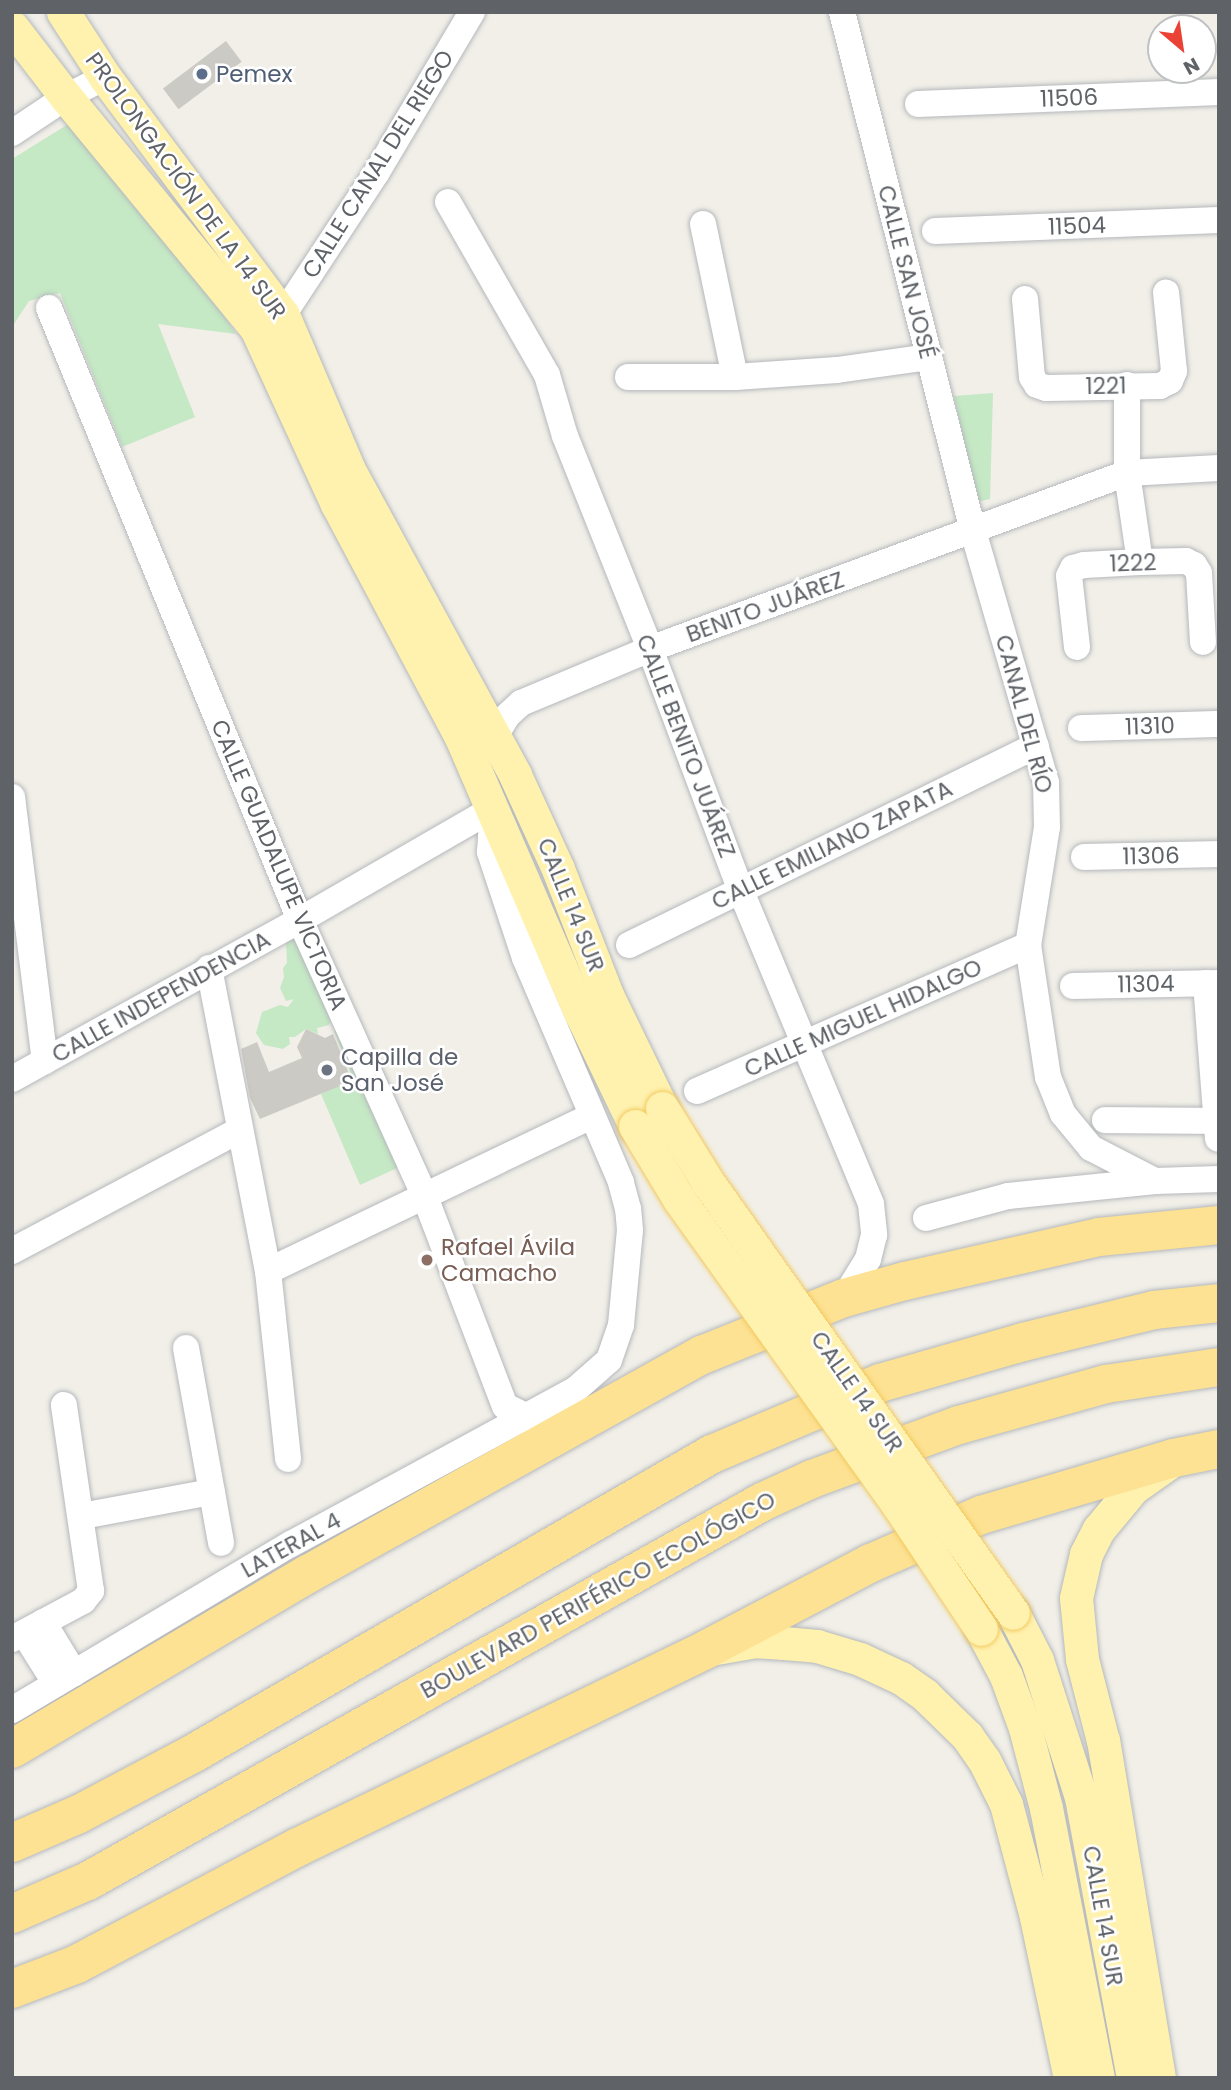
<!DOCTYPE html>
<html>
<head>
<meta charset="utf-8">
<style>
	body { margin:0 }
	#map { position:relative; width:1231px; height:2090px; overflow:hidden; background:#f1efe8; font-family:Poppins,sans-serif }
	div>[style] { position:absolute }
	.green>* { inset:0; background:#c5e8c5 }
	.building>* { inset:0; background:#cccac5; transform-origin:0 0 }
	.roads { filter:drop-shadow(0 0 2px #b5b8bc) drop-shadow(0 0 2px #b5b8bc) }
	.minor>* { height:26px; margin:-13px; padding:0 13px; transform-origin:13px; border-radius:13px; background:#fff }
	.major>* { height:33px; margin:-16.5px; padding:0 16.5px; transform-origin:16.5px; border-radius:16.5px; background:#fff2af }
	.highway>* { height:38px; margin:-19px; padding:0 19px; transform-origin:19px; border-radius:19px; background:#fde293 }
	.bridges { filter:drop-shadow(0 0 2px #f2c960) drop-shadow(0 0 2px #f2c960) }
	.major-bridge>* { height:33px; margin:-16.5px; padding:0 16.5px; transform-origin:16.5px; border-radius:16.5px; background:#fff2af }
	.dots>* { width:19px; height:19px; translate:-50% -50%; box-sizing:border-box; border:4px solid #fff; border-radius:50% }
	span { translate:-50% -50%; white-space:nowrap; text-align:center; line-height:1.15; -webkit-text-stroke:5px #fff; paint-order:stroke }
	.service-label { font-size:23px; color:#4e5e75 }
	.left { translate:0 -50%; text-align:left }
	.street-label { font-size:23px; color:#5f6368 }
	.worship-label { font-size:23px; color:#5b616d }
	.education-label { font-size:23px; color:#785e54 }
	.frame { position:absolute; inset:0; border:14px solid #5f6368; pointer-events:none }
	.north { position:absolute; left:1147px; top:14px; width:70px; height:70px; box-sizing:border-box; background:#fff; border:2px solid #bfc1c3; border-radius:50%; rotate:151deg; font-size:19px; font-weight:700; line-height:28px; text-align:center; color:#5f6368 }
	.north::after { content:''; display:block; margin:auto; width:24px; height:32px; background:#ea4335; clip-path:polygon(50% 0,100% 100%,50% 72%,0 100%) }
</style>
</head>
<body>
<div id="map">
	<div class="green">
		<i style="clip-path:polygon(70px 123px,197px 276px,236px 334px,158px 324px,195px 417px,122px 447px,60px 293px,29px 301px,12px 327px,12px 159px)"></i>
		<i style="clip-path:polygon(993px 393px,990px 499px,977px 502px,954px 396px)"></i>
		<i style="clip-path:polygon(292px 933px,332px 1017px,329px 1025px,317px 1028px,318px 1034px,306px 1029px,295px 1037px,289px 1037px,290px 1044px,283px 1049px,264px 1045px,256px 1033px,262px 1012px,280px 1005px,288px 1007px,294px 999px,286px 1001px,280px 988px,284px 977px,283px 968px,287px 963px,286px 943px)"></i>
		<i style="clip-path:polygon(339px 1029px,406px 1164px,360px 1185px,321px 1094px,353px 1079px,334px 1031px)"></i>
	</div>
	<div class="building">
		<i style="left:226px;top:41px;width:26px;height:79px;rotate:53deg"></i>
		<i style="clip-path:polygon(306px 1029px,325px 1038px,333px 1034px,352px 1081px,260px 1119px,250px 1098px,241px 1049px,257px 1042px,269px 1072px,302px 1058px,297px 1047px)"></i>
	</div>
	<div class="roads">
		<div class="minor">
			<i style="left:842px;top:12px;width:535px;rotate:75.83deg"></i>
			<i style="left:973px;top:531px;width:262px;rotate:73.8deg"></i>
			<i style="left:1046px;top:783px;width:44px;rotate:88.7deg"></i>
			<i style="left:1047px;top:827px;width:120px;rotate:99.1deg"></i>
			<i style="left:1028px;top:945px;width:134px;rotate:81.4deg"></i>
			<i style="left:1048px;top:1077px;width:40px;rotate:68deg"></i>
			<i style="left:1063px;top:1114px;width:44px;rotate:50.5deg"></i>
			<i style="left:1091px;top:1148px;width:72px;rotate:27.3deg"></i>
			<i style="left:918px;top:104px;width:301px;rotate:-2.3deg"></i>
			<i style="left:12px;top:133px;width:65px;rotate:-33.7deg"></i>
			<i style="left:66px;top:97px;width:44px;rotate:-27.1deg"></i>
			<i style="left:448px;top:202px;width:199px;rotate:60.2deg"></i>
			<i style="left:547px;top:375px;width:64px;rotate:73.6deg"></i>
			<i style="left:565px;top:436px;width:229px;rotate:68.2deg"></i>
			<i style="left:650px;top:649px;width:256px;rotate:69.4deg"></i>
			<i style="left:740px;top:889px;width:341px;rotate:67.4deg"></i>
			<i style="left:871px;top:1204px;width:31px;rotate:84deg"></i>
			<i style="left:874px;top:1235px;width:25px;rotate:104deg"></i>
			<i style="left:868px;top:1259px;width:46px;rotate:121.6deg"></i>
			<i style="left:703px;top:224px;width:156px;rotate:78.2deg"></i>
			<i style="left:935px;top:231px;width:284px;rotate:-2.2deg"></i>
			<i style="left:1025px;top:299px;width:78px;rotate:84.9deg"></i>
			<i style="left:1032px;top:377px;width:9px;rotate:58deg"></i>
			<i style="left:1037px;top:385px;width:9px;rotate:18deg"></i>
			<i style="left:1046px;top:388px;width:114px;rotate:-1deg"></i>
			<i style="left:1160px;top:386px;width:11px;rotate:-27deg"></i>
			<i style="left:1170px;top:381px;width:11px;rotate:-68deg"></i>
			<i style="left:1174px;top:371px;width:79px;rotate:-95.8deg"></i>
			<i style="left:49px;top:308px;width:661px;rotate:67.7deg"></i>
			<i style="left:300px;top:920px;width:304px;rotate:65.7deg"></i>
			<i style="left:425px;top:1197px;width:224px;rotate:69.1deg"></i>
			<i style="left:505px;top:1406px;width:25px;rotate:26deg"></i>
			<i style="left:528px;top:1417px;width:12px;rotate:59deg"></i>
			<i style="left:283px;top:315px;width:171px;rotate:-56.7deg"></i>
			<i style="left:377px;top:172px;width:186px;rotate:-59.3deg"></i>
			<i style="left:628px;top:377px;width:107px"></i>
			<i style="left:735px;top:377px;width:102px;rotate:-3.9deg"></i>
			<i style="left:837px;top:370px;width:92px;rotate:-8.1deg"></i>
			<i style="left:1127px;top:385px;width:88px;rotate:90deg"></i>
			<i style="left:1127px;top:473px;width:90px;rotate:81.7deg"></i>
			<i style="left:1077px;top:647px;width:71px;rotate:-96.4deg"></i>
			<i style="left:1069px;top:576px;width:9px;rotate:-63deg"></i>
			<i style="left:1073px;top:568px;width:11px;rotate:-15deg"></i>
			<i style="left:1084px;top:565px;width:56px;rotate:-3.1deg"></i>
			<i style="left:1140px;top:562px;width:46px;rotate:-1.2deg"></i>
			<i style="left:1186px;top:561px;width:9px;rotate:27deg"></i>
			<i style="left:1194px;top:565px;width:9px;rotate:58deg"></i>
			<i style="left:1199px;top:573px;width:69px;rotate:86.7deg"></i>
			<i style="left:1081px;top:728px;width:138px;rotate:-1.7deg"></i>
			<i style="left:495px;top:736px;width:23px;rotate:-59deg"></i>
			<i style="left:507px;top:716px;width:19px;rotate:-43deg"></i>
			<i style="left:521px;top:703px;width:140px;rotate:-22.7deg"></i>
			<i style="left:650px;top:649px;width:508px;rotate:-20.25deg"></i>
			<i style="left:1127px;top:473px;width:92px;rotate:-3.1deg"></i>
			<i style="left:12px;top:797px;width:266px;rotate:82.9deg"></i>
			<i style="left:1084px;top:857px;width:135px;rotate:-1.3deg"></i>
			<i style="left:629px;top:945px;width:453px;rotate:-26.1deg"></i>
			<i style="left:209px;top:968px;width:309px;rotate:79deg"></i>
			<i style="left:268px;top:1271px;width:189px;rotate:83.9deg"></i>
			<i style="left:1206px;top:983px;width:156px;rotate:85.6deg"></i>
			<i style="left:1073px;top:986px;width:146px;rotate:-1.2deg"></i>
			<i style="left:12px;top:1079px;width:329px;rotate:-28.9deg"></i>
			<i style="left:300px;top:920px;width:222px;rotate:-30deg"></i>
			<i style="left:697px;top:1091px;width:362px;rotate:-23.8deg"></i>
			<i style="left:1105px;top:1120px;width:112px;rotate:0.5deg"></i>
			<i style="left:926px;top:1218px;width:85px;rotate:-15deg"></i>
			<i style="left:1008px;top:1196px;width:148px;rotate:-5.8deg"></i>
			<i style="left:1155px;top:1181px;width:64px;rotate:-1.8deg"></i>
			<i style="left:12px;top:1251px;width:258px;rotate:-28deg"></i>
			<i style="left:268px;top:1271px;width:359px;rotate:-25.6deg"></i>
			<i style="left:186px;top:1348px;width:198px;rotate:79.8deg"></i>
			<i style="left:82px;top:1516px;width:132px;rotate:-10.5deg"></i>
			<i style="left:43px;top:1622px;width:60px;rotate:58.7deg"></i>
			<i style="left:24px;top:1633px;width:60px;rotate:57.9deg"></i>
			<i style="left:12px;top:1639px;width:81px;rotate:-28.2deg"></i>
			<i style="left:83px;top:1601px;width:13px;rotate:-51deg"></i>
			<i style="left:91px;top:1591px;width:188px;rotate:-98.3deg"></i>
			<i style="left:12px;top:1710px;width:325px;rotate:-30.8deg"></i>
			<i style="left:291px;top:1544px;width:323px;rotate:-28.5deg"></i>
			<i style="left:575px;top:1390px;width:45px;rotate:-41.4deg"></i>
			<i style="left:609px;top:1360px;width:37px;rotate:-71deg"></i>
			<i style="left:621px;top:1325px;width:95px;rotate:-84.6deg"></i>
			<i style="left:630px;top:1230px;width:21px;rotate:-95deg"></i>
			<i style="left:628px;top:1209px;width:28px;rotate:-105deg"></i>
			<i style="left:621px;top:1182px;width:244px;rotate:-113.2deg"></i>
			<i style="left:525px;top:958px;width:112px;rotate:-108.3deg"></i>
			<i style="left:490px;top:852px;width:16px;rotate:-86deg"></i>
			<i style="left:491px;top:836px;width:17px;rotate:-66deg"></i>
		</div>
		<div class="major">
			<i style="left:63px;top:12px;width:77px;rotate:57.1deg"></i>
			<i style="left:105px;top:77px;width:297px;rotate:53.2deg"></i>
			<i style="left:283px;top:315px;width:168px;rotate:66.9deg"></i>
			<i style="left:349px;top:470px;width:347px;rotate:61.4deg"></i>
			<i style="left:515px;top:775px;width:103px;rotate:65.4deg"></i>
			<i style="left:558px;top:869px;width:137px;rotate:68.7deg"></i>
			<i style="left:608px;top:997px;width:123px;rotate:64.1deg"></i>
			<i style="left:12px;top:27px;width:88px;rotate:52.4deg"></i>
			<i style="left:66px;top:97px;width:299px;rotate:50.6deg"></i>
			<i style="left:256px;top:328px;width:194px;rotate:65.3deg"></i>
			<i style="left:337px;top:504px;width:262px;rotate:62deg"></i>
			<i style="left:460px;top:735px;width:302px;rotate:66.6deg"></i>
			<i style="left:580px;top:1012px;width:127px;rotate:64.2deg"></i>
			<i style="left:1013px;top:1613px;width:53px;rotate:62.9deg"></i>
			<i style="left:1037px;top:1660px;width:144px;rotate:72.2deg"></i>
			<i style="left:1081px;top:1797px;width:286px;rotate:79.5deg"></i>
			<i style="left:981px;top:1629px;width:53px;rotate:62deg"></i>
			<i style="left:1006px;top:1676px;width:55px;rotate:69.9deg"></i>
			<i style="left:1025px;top:1728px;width:83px;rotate:75.3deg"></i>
			<i style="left:1046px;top:1808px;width:275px;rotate:79.1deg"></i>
			<i style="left:716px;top:1648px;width:39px;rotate:-10deg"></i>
			<i style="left:754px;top:1641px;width:30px;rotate:4deg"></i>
			<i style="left:784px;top:1643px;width:33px;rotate:5deg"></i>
			<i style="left:817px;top:1646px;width:45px;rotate:16.8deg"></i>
			<i style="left:860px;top:1659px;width:45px;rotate:24.9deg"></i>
			<i style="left:901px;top:1678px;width:29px;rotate:35deg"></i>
			<i style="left:925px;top:1695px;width:59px;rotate:44.3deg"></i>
			<i style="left:967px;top:1736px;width:29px;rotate:55deg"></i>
			<i style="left:984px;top:1760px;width:49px;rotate:63.4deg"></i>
			<i style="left:1006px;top:1804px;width:117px;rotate:75.1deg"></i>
			<i style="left:1036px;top:1917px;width:165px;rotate:78.1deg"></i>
			<i style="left:1159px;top:2078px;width:342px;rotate:-99.4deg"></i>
			<i style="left:1103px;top:1741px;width:85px;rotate:-104.4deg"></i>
			<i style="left:1082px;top:1659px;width:61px;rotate:-95.6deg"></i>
			<i style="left:1076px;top:1598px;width:45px;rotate:-77.2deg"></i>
			<i style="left:1086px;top:1554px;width:28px;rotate:-63deg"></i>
			<i style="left:1099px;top:1529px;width:53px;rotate:-50.3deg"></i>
			<i style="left:1133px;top:1488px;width:42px;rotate:-35.2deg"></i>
		</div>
		<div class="highway">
			<i style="left:12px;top:1749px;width:344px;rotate:-30.6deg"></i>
			<i style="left:308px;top:1574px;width:451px;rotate:-29.1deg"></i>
			<i style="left:702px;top:1355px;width:153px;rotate:-21.9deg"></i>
			<i style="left:844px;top:1298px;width:63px;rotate:-15.6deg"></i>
			<i style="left:905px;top:1281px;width:199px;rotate:-12.8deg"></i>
			<i style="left:1099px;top:1237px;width:121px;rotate:-5.7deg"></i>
			<i style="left:12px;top:1843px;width:73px;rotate:-23.4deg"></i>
			<i style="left:79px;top:1814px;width:132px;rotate:-27.9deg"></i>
			<i style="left:196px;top:1752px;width:596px;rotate:-30.01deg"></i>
			<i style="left:712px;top:1454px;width:182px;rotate:-22.9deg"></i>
			<i style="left:880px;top:1383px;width:149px;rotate:-16deg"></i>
			<i style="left:1023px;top:1342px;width:135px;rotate:-13.7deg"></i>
			<i style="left:1154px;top:1310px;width:65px;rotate:-6.1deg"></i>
			<i style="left:12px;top:1914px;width:83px;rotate:-23.5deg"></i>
			<i style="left:88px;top:1881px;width:773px;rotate:-29.35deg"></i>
			<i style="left:762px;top:1502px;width:55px;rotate:-24.7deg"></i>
			<i style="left:812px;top:1479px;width:157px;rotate:-20.2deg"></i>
			<i style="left:959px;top:1425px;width:153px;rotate:-15.6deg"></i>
			<i style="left:1106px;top:1384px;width:114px;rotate:-8.6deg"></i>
			<i style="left:12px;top:1989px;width:70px;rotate:-21deg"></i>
			<i style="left:77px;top:1964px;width:250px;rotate:-27.9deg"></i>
			<i style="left:298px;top:1847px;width:454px;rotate:-25.8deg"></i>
			<i style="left:707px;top:1649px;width:185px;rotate:-27.7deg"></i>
			<i style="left:871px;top:1563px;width:120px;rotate:-23.6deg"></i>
			<i style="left:981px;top:1515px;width:201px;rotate:-16.5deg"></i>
			<i style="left:1174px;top:1458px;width:46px;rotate:-11.3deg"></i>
		</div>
	</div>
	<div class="bridges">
		<div class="major-bridge">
			<i style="left:662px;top:1108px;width:86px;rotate:58.3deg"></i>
			<i style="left:707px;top:1181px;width:529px;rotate:54.69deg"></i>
			<i style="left:635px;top:1126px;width:85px;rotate:58.9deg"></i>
			<i style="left:679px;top:1199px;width:376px;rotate:54.4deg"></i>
			<i style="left:898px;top:1505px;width:149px;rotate:56.2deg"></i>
		</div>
	</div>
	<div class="dots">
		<i style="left:202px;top:74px;background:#5c6f8a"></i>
		<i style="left:327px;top:1070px;background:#6b7280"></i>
		<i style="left:427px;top:1260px;background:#8d6e63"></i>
	</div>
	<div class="service-label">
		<span class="left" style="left:216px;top:74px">Pemex</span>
	</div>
	<div class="street-label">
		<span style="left:1069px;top:98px;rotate:-2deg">11506</span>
		<span style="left:378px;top:164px;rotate:-58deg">CALLE CANAL DEL RIEGO</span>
		<span style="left:186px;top:186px;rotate:54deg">PROLONGACIÓN DE LA 14 SUR</span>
		<span style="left:1077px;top:226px;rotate:-2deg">11504</span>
		<span style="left:907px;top:272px;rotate:76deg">CALLE SAN JOSÉ</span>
		<span style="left:1106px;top:386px;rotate:-1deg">1221</span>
		<span style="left:1133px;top:563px;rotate:-2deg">1222</span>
		<span style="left:765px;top:607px;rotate:-20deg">BENITO JUÁREZ</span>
		<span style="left:1024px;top:714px;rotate:75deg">CANAL DEL RÍO</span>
		<span style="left:1150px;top:726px;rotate:-2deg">11310</span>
		<span style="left:686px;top:746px;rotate:69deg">CALLE BENITO JUÁREZ</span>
		<span style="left:832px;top:845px;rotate:-26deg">CALLE EMILIANO ZAPATA</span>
		<span style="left:1151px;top:856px;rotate:-1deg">11306</span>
		<span style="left:279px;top:865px;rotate:67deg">CALLE GUADALUPE VICTORIA</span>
		<span style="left:571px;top:905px;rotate:68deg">CALLE 14 SUR</span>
		<span style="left:1146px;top:984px;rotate:-1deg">11304</span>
		<span style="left:161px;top:997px;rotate:-29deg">CALLE INDEPENDENCIA</span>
		<span style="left:863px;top:1018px;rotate:-24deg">CALLE MIGUEL HIDALGO</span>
		<span style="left:857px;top:1392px;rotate:55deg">CALLE 14 SUR</span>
		<span style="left:291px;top:1545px;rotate:-29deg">LATERAL 4</span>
		<span style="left:598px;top:1595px;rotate:-29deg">BOULEVARD PERIFÉRICO ECOLÓGICO</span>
		<span style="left:1103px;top:1916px;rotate:80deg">CALLE 14 SUR</span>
	</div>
	<div class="worship-label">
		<span class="left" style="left:341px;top:1070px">Capilla de<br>San José</span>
	</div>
	<div class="education-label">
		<span class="left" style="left:441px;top:1260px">Rafael Ávila<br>Camacho</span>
	</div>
	<div class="frame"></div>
	<div class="north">N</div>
</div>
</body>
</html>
